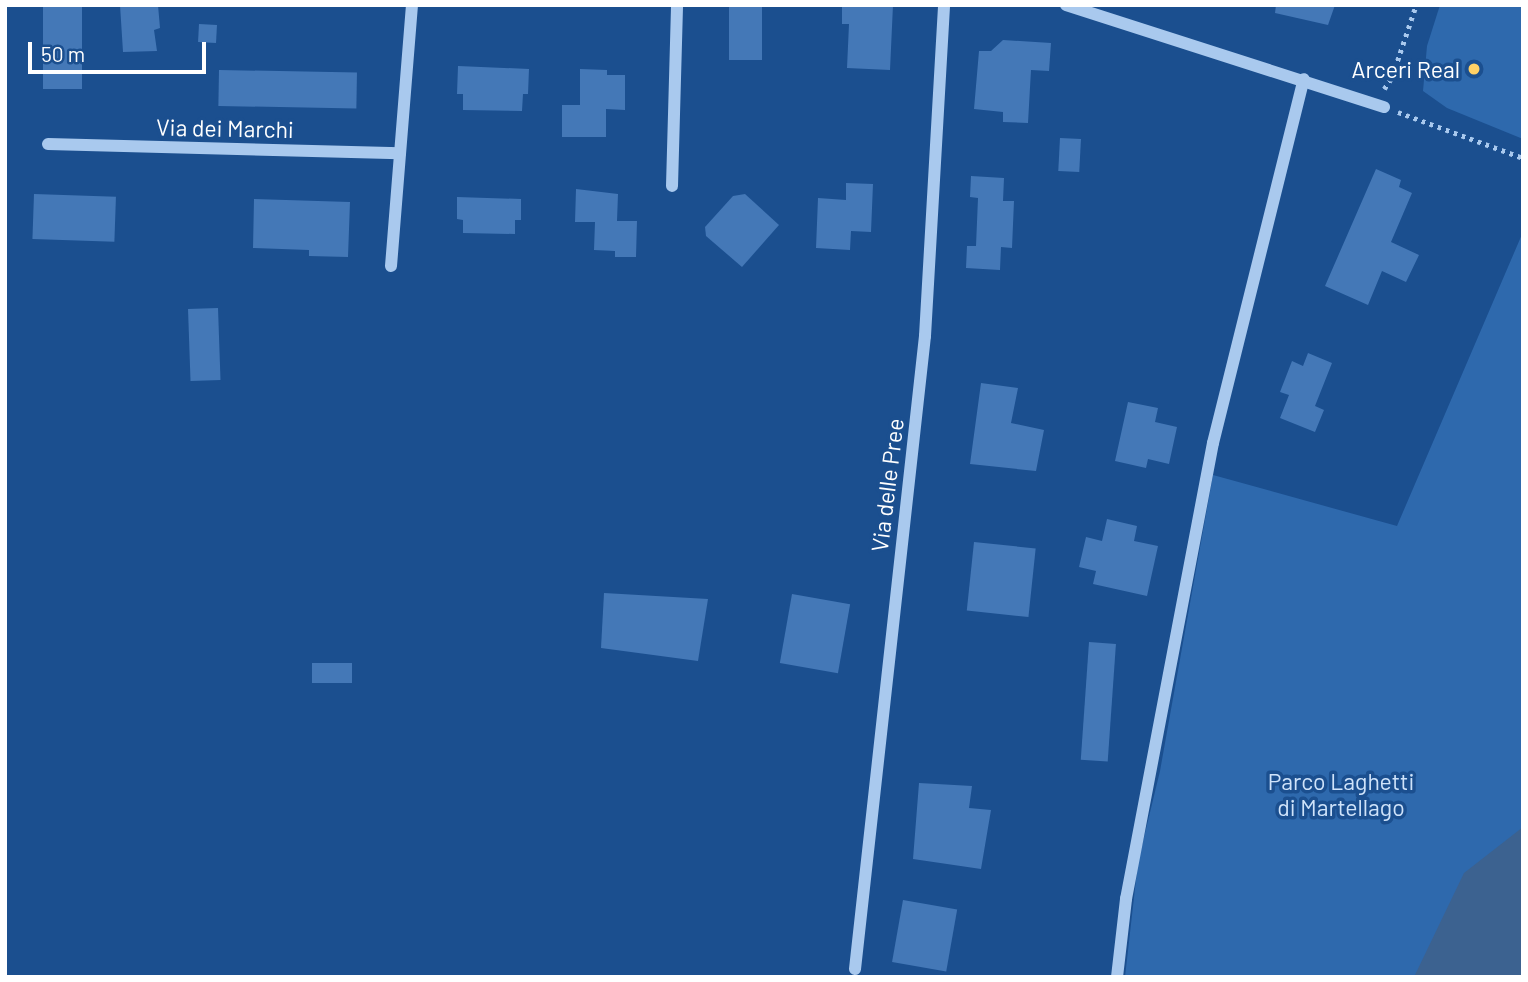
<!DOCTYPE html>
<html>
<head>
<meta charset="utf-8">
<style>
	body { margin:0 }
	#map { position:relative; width:1528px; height:982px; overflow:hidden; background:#1b4f8f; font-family:Barlow,sans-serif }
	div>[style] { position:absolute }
	.green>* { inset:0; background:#2e69ad }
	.water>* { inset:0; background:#3c6290 }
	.building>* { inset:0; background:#4478b7; transform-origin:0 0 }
	.path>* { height:4.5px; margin-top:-2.25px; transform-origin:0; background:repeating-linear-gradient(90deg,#a9c9ee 0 3.5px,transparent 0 8.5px) }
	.minor>* { height:12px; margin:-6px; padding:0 6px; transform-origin:6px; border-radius:6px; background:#a9c9ee }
	.dots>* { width:19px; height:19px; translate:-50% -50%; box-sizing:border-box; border:4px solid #1b4f8f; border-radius:50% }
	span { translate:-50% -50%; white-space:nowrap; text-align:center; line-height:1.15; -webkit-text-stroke:7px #1b4f8f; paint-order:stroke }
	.poi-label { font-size:23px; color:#fff }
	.right { translate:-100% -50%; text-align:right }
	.street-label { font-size:23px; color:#fff }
	.park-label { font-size:23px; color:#cfe3fa }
	.frame { position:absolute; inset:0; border:7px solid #fff; pointer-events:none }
	.scale { position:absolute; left:28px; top:42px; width:178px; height:32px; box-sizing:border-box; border:4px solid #fff; border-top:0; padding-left:9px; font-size:21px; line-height:24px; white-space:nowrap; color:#fff; -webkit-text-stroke:5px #1b4f8f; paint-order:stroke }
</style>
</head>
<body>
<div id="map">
	<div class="green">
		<i style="clip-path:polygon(1440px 5px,1523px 5px,1523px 139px,1447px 108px,1423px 91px,1427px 46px)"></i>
		<i style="clip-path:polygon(1523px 232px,1523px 977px,1125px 977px,1138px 862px,1160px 771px,1213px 475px,1397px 526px)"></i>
	</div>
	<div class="water">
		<i style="clip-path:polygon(1523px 827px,1523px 977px,1414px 977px,1464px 873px)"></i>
	</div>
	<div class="building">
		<i style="left:43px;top:5px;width:39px;height:84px"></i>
		<i style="clip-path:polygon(120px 5px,158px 5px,160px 28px,154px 30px,157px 51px,123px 52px)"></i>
		<i style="left:729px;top:5px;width:33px;height:55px"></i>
		<i style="clip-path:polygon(842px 5px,893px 5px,890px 70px,847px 68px,849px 24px,842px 24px)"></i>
		<i style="clip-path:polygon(1276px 5px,1335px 5px,1328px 25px,1275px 13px)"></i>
		<i style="left:199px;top:24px;width:18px;height:18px;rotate:3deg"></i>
		<i style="clip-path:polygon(1003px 40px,1051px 43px,1049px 71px,1031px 70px,1028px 123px,1003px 122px,1003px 112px,974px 109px,979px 51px,991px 51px)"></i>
		<i style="clip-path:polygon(458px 66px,529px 69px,528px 94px,523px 94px,522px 111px,463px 110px,463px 94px,457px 94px)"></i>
		<i style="clip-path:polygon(580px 69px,607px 70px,607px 75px,625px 75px,625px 110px,606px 109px,606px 137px,562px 137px,562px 105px,580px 105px)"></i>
		<i style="left:219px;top:70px;width:138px;height:36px;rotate:1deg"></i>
		<i style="left:1060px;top:138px;width:21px;height:33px;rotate:3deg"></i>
		<i style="clip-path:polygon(1376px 169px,1401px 180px,1399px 187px,1412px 193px,1391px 242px,1419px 255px,1406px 282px,1382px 271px,1368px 305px,1325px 286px)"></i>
		<i style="clip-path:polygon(971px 176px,1004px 178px,1003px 201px,1014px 201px,1012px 248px,1001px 247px,1000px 270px,966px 268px,967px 246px,976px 246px,978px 198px,970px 197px)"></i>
		<i style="clip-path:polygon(846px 183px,873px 184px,871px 232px,851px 231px,850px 250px,816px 248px,818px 198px,846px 200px)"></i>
		<i style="clip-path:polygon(576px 189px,618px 194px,617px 221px,637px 221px,636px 257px,615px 257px,615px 251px,594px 250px,595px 222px,575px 222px)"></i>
		<i style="left:34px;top:194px;width:82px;height:45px;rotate:2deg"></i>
		<i style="clip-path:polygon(745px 194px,779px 225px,742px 267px,706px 236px,705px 227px,733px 196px)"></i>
		<i style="clip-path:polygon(457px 197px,521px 199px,521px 220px,515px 220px,515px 234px,463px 233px,463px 220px,457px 219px)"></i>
		<i style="clip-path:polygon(254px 199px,350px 202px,348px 257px,309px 256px,309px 250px,253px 248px)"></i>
		<i style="left:218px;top:308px;width:72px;height:30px;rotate:88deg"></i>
		<i style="clip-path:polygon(1308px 353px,1332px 363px,1315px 406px,1324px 410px,1315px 432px,1280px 418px,1289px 395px,1280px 392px,1292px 361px,1303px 366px)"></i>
		<i style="clip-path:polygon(981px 383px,1018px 388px,1011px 423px,1044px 430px,1036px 471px,970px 464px)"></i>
		<i style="clip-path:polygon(1128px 402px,1158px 408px,1155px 422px,1177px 427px,1169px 464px,1148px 459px,1146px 468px,1115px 461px)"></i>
		<i style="clip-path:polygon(1107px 519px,1137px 526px,1134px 541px,1158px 546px,1147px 596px,1093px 584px,1096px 571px,1079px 567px,1086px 537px,1102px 541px)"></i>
		<i style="left:974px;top:542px;width:62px;height:69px;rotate:6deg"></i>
		<i style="clip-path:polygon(604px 593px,708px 599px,698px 661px,601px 648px)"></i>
		<i style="left:792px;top:594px;width:59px;height:70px;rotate:10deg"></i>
		<i style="left:1089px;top:642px;width:27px;height:118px;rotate:4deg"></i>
		<i style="left:312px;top:663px;width:40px;height:20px"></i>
		<i style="clip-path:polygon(919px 783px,972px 786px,969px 808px,991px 810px,981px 869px,913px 859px)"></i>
		<i style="left:903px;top:900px;width:55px;height:63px;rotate:10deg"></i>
	</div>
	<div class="path">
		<i style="left:1384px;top:89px;width:14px;rotate:-56deg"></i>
		<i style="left:1392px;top:77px;width:76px;rotate:-71.6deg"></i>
		<i style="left:1398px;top:112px;width:133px;rotate:20.2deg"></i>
	</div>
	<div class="minor">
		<i style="left:1066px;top:5px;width:334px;rotate:17.8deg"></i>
		<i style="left:48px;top:144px;width:352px;rotate:1.5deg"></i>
		<i style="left:672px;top:186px;width:181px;rotate:-88.4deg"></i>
		<i style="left:391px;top:266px;width:262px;rotate:-85.4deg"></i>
		<i style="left:855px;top:969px;width:637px;rotate:-83.69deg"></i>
		<i style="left:925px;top:336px;width:332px;rotate:-86.7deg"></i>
		<i style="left:1117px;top:977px;width:79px;rotate:-83.4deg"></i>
		<i style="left:1126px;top:899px;width:464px;rotate:-79.2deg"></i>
		<i style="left:1213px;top:443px;width:375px;rotate:-76deg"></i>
	</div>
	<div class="dots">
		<i style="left:1474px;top:69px;background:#ffd166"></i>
	</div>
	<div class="poi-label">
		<span class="right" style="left:1460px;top:69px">Arceri Real</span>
	</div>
	<div class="street-label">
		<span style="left:225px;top:128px;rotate:1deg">Via dei Marchi</span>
		<span style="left:887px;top:485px;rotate:-83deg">Via delle Pree</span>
	</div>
	<div class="park-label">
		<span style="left:1341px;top:794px">Parco Laghetti<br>di Martellago</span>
	</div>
	<div class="frame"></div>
	<div class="scale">50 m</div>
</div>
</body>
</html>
